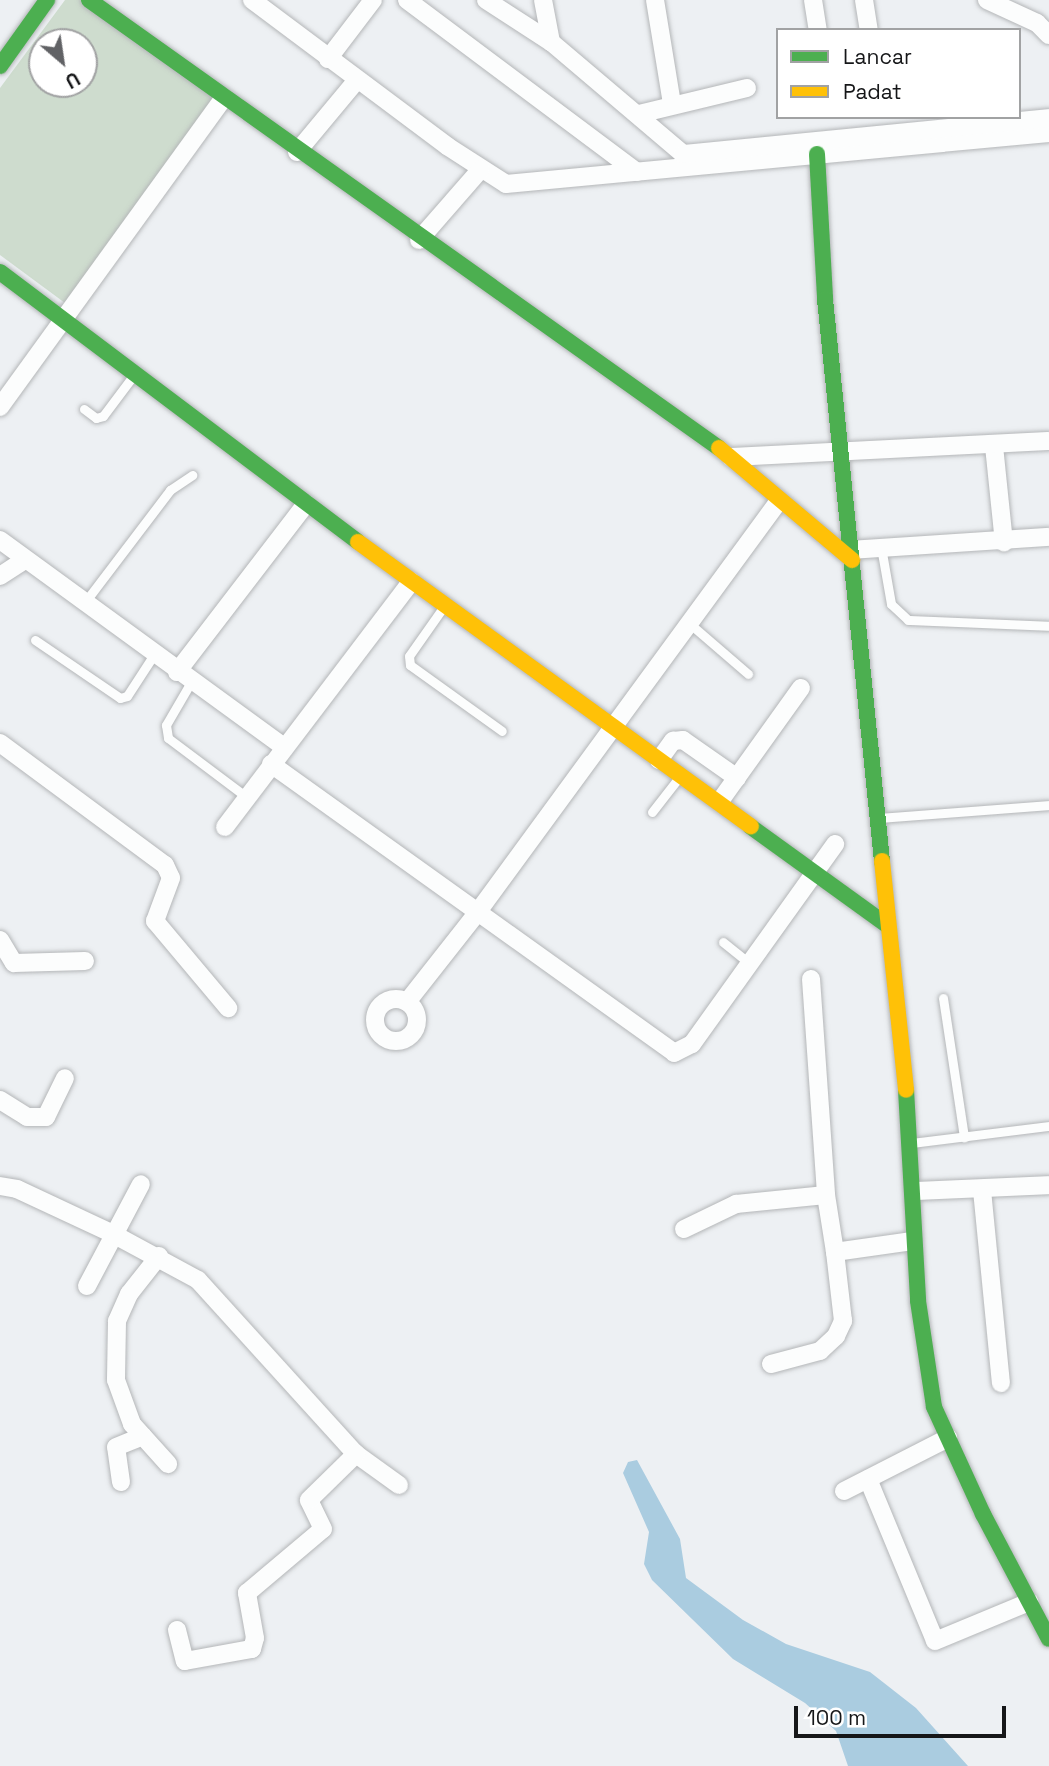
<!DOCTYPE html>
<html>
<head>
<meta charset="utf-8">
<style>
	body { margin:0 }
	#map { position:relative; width:1049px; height:1766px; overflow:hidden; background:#edf0f3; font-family:"Space Grotesk",sans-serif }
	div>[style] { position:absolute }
	.green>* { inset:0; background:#cedcce }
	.water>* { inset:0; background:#aacce0 }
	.roads { filter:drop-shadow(0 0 2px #b4b6b8) drop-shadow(0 0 2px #b4b6b8) }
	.lane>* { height:9px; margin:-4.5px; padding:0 4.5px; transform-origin:4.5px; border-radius:4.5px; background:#fcfdfd }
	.street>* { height:18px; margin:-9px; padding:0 9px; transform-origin:9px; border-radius:9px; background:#fcfdfd }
	.street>.ring { margin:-9px; padding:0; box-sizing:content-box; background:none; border:18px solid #fcfdfd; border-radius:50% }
	.fast>* { height:16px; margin:-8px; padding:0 8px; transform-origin:8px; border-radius:8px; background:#4caf50 }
	.slow>* { height:16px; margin:-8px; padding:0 8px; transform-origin:8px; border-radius:8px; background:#ffc107 }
	span { translate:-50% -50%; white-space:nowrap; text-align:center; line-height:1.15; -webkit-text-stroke:5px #fff; paint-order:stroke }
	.legend { position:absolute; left:776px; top:28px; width:245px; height:91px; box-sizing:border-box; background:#fff; border:2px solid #a1a2a3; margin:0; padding:9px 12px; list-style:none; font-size:21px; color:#151618 }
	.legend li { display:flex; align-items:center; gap:14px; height:35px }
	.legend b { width:35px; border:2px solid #a1a2a3 }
	.north { position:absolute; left:28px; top:28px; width:70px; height:70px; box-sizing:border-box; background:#fff; border:2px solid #a1a2a3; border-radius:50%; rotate:151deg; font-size:19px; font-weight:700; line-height:28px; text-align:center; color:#151618 }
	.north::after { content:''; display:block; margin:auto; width:24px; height:32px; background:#616265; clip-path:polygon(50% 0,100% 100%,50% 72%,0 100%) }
	.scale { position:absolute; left:794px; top:1706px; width:212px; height:32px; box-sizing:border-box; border:4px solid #151618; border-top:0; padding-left:9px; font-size:21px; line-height:24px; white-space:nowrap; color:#151618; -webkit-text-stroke:5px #fff; paint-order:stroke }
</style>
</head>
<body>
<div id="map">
	<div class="green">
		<i style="clip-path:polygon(evenodd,65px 0,82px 0,216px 99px,65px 303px,0 255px,0 88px,65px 0,42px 42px,84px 42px,84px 84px,42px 84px,42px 42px)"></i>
	</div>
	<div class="water">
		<i style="clip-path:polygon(637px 1460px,680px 1539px,686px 1578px,743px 1620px,786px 1644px,870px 1672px,916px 1708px,968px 1766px,848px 1766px,836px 1731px,805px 1703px,733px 1659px,652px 1580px,644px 1564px,649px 1532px,623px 1473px,628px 1462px)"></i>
	</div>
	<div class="roads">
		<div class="lane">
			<i style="left:84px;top:409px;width:15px;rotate:37deg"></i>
			<i style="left:96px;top:418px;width:7px;rotate:-16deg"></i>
			<i style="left:103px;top:416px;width:50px;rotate:-53.1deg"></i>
			<i style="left:881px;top:547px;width:58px;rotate:80deg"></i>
			<i style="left:891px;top:604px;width:23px;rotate:43deg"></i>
			<i style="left:908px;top:620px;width:141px;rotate:2.4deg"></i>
			<i style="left:85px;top:602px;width:141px;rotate:-52.8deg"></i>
			<i style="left:170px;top:490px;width:27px;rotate:-34deg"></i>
			<i style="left:442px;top:609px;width:57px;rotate:125.1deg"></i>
			<i style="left:409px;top:656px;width:9px;rotate:84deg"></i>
			<i style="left:410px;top:665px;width:113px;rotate:35.7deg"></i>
			<i style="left:689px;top:623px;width:78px;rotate:40.8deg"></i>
			<i style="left:35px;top:640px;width:103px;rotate:34.3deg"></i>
			<i style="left:120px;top:698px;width:7px;rotate:-16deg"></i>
			<i style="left:127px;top:696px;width:48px;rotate:-57deg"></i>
			<i style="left:191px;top:682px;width:50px;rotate:120.2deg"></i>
			<i style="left:166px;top:725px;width:13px;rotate:81deg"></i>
			<i style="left:168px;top:738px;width:100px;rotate:36.9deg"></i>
			<i style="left:652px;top:812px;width:46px;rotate:-52.1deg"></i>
			<i style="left:880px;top:818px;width:169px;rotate:-4.4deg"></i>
			<i style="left:723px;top:942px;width:35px;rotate:39deg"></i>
			<i style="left:943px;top:998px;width:141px;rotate:81.4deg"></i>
			<i style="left:912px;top:1143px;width:138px;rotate:-7.1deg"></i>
		</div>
		<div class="street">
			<i style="left:252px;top:0;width:244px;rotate:36.8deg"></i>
			<i style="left:447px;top:146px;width:70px;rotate:32.8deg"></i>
			<i style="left:506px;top:184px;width:545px;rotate:-5.37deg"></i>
			<i style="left:407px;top:0;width:287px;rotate:36.8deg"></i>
			<i style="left:486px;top:0;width:77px;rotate:32.9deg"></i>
			<i style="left:551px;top:42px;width:173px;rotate:40.3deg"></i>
			<i style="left:683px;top:154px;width:368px;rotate:-5.6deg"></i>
			<i style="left:543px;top:0;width:43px;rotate:79.2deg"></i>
			<i style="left:655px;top:0;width:105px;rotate:80.7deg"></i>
			<i style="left:813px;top:0;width:30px;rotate:81deg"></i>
			<i style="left:864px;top:0;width:30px;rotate:81deg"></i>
			<i style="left:987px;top:0;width:55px;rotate:24.7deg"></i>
			<i style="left:1037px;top:23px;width:17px;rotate:45deg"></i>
			<i style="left:328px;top:59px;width:74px;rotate:-52.7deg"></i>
			<i style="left:639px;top:114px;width:111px;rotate:-13.5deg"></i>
			<i style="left:297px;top:152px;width:94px;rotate:-50.2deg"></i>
			<i style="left:419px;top:240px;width:94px;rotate:-48.9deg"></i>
			<i style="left:0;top:407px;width:382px;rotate:-54.1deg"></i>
			<i style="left:994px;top:446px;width:97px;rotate:84.1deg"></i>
			<i style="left:731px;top:457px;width:318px;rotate:-2.9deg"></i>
			<i style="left:0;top:540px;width:351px;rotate:36.1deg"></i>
			<i style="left:851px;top:550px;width:198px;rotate:-3.8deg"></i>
			<i style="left:0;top:576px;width:30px;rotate:-33deg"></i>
			<i style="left:177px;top:672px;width:212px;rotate:-52.5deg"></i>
			<i style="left:0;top:743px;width:205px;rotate:36.5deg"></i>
			<i style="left:165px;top:865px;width:14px;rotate:65deg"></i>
			<i style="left:171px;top:878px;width:46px;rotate:110.4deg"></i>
			<i style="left:155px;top:921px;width:114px;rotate:50deg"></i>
			<i style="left:659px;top:760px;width:24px;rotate:-54deg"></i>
			<i style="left:673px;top:741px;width:10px;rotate:-6deg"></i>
			<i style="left:683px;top:740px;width:66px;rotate:35.1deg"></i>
			<i style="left:271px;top:764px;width:496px;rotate:35.6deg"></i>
			<i style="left:674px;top:1053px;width:20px;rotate:-27deg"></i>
			<i style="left:692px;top:1044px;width:246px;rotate:-54.4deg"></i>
			<i style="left:720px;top:801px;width:139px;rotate:-54.4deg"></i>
			<i style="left:225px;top:827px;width:308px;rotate:-52.8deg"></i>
			<i style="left:0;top:940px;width:27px;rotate:59deg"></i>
			<i style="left:14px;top:963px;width:71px;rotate:-1.6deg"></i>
			<i style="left:811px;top:979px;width:217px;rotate:86deg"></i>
			<i style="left:826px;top:1195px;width:58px;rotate:81deg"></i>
			<i style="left:835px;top:1252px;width:78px;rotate:-8.1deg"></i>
			<i class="ring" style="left:375px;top:999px;width:24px;height:24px"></i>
			<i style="left:407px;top:1002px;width:113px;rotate:-51.8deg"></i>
			<i style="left:477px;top:913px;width:509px;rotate:-53.78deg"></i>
			<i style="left:0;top:1100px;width:32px;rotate:32deg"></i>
			<i style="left:27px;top:1117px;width:19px"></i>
			<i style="left:46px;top:1117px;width:43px;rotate:-64deg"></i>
			<i style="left:0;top:1186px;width:17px;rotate:10deg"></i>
			<i style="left:17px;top:1189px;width:106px;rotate:25.1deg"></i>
			<i style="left:113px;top:1234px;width:97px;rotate:28.4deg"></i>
			<i style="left:198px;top:1280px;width:235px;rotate:47.8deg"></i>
			<i style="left:356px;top:1454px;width:53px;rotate:35.8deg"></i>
			<i style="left:982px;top:1190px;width:194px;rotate:84.4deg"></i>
			<i style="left:914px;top:1191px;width:135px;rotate:-2.5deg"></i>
			<i style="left:684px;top:1229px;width:58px;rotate:-25.7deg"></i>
			<i style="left:736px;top:1204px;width:90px;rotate:-5.7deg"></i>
			<i style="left:159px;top:1256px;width:48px;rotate:128.3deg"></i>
			<i style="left:129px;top:1294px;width:30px;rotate:114deg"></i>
			<i style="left:117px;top:1321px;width:59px;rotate:91deg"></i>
			<i style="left:116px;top:1380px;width:47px;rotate:70deg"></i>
			<i style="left:132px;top:1424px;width:54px;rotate:48deg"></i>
			<i style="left:87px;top:1286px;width:115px;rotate:-62.1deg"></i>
			<i style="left:771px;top:1364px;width:51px;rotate:-14.9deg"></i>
			<i style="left:820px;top:1351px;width:22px;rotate:-43deg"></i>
			<i style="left:836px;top:1336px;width:17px;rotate:-65deg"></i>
			<i style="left:843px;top:1321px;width:69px;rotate:-96.6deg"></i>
			<i style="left:868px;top:1479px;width:175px;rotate:67.5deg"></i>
			<i style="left:935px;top:1641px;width:102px;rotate:-22.5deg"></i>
			<i style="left:121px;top:1482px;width:35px;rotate:-98deg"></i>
			<i style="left:116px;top:1447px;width:29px;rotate:-22deg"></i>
			<i style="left:844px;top:1491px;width:117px;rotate:-27deg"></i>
			<i style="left:177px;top:1630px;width:32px;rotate:76deg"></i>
			<i style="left:185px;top:1661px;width:68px;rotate:-10.2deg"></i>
			<i style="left:252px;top:1649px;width:11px;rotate:-75deg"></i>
			<i style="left:255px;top:1638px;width:46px;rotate:-100.1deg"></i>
			<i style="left:247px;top:1593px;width:99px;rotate:-40.1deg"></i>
			<i style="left:323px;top:1529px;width:32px;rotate:-116deg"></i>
			<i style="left:309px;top:1500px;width:66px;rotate:-44.4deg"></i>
		</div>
		<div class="fast">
			<i style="left:89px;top:0;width:773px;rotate:35.42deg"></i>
			<i style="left:0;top:66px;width:81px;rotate:-54.5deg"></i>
			<i style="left:817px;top:154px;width:145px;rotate:86.8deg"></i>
			<i style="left:825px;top:299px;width:565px;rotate:84.21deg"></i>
			<i style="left:0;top:272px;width:448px;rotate:37deg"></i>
			<i style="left:751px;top:827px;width:168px;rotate:35.8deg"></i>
			<i style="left:906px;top:1090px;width:211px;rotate:86.7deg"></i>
			<i style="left:918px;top:1301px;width:107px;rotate:81.4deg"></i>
			<i style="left:934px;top:1407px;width:118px;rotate:65.4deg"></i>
			<i style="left:983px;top:1514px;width:141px;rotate:62.2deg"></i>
		</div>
		<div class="slow">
			<i style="left:719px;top:448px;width:174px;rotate:40.1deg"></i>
			<i style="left:358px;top:542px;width:485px;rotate:35.9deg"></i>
			<i style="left:882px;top:861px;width:230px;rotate:84deg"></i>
		</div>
	</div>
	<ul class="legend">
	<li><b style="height:9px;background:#4caf50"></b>Lancar</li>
	<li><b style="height:9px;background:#ffc107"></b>Padat</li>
	</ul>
	<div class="north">U</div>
	<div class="scale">100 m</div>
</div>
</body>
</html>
